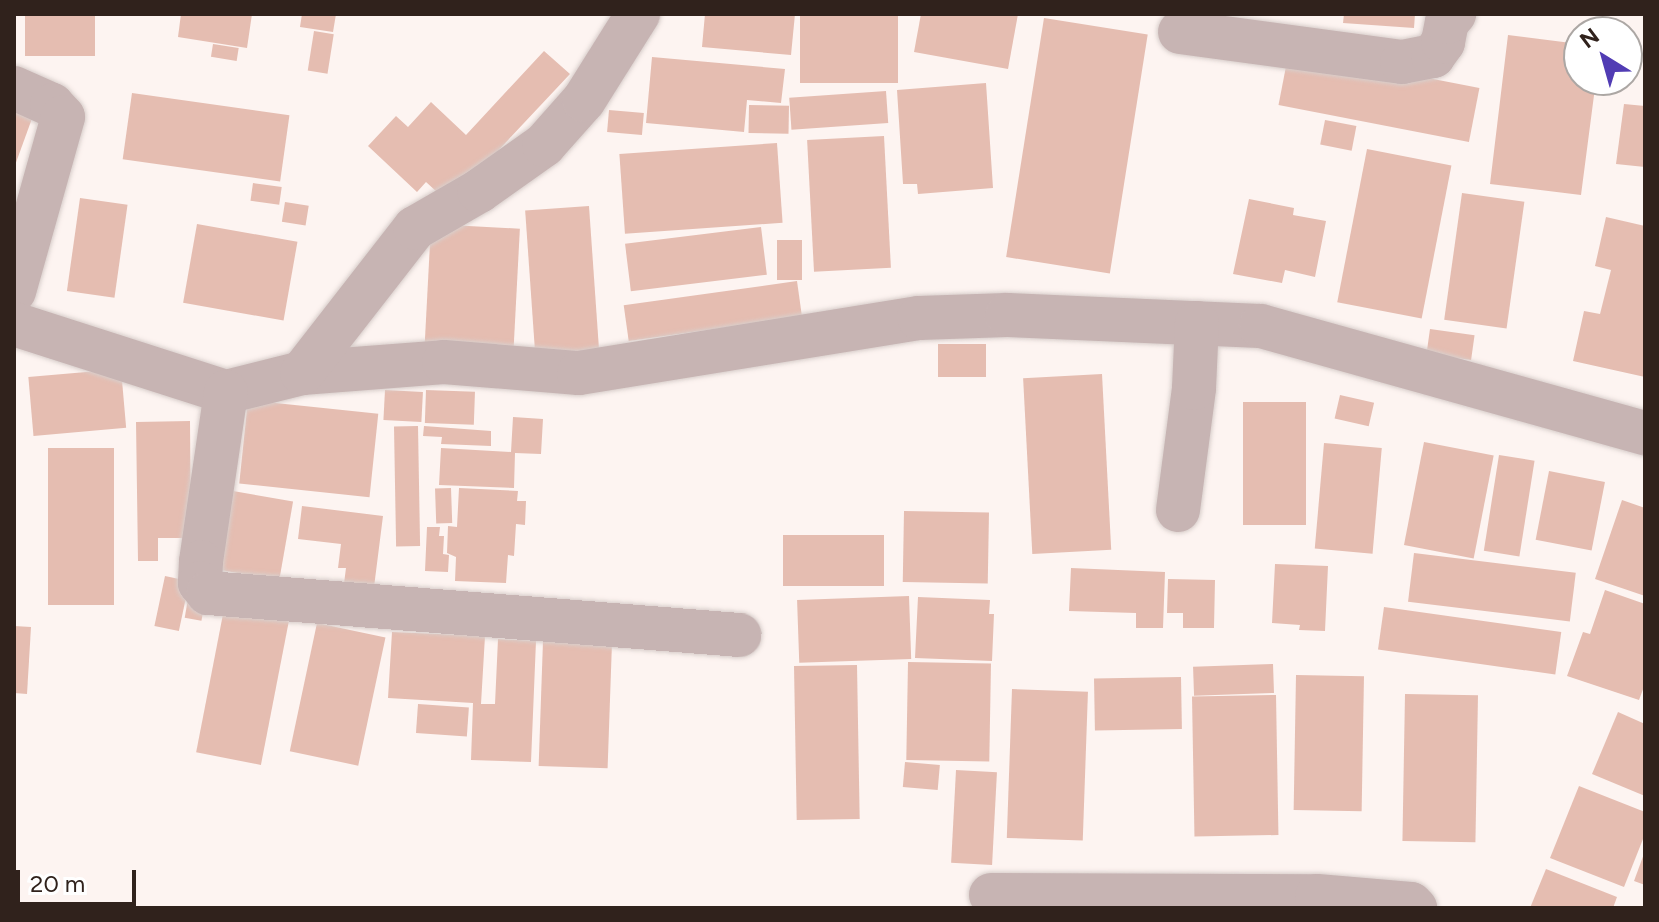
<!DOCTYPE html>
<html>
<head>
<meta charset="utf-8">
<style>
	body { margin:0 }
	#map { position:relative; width:1659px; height:922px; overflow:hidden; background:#fdf4f1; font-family:Figtree,sans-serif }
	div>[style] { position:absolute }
	.building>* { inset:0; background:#e5bdb1; transform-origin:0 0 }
	.roads { filter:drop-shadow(0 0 2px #d8cecb) drop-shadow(0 0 2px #d8cecb) }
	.minor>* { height:44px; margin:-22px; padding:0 22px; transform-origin:22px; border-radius:22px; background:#c7b4b3 }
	span { translate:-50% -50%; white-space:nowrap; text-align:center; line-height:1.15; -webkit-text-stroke:6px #fff; paint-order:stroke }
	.frame { position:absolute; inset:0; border:16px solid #30221c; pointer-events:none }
	.north { position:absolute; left:1563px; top:16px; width:80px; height:80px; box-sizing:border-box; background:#fff; border:2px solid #aca7a4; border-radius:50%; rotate:323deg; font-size:22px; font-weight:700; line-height:32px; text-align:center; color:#30221c }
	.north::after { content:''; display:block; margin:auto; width:28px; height:36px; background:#513cb4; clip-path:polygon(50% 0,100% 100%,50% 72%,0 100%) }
	.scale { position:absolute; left:16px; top:870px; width:120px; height:36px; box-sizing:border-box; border:4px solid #30221c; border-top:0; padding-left:10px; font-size:24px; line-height:28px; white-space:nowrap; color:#30221c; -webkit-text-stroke:6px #fff; paint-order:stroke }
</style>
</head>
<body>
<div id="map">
	<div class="building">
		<i style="left:25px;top:14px;width:70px;height:42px"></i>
		<i style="clip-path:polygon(181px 14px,252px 14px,247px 48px,178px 37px)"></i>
		<i style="clip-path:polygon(302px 14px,336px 14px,333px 32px,300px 27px)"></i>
		<i style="clip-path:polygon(705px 14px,795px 14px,791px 55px,702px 47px)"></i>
		<i style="left:800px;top:14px;width:98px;height:69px"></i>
		<i style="clip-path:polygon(921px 14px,1018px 14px,1008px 69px,914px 52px)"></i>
		<i style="clip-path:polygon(1344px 14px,1415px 14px,1414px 28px,1343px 23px)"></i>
		<i style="left:1044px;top:18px;width:105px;height:242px;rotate:9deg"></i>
		<i style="left:314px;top:31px;width:20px;height:40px;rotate:9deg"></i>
		<i style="clip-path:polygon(1508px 35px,1579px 44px,1579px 80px,1596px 80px,1581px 195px,1490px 184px)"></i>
		<i style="left:213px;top:44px;width:26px;height:13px;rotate:9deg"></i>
		<i style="clip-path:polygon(544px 51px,570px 74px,449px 203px,426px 182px,417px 192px,368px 146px,396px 116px,408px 127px,431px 102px,466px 135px)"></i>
		<i style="left:1289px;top:51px;width:194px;height:55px;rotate:11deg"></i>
		<i style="clip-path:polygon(652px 57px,785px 69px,781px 103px,747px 100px,744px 132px,646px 123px)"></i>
		<i style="clip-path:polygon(986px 83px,993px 188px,918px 194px,917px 184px,903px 184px,897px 90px)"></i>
		<i style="left:886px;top:91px;width:32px;height:97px;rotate:86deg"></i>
		<i style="left:132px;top:93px;width:159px;height:67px;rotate:8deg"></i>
		<i style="clip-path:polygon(14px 94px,38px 102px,14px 168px)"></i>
		<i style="clip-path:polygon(1624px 104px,1645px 106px,1645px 167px,1616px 164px)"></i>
		<i style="left:749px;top:105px;width:40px;height:28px;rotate:1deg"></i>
		<i style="left:609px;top:110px;width:35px;height:22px;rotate:5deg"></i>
		<i style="left:1325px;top:120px;width:32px;height:25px;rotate:11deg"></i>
		<i style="left:884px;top:136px;width:132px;height:77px;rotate:87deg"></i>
		<i style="left:777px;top:143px;width:80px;height:158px;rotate:86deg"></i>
		<i style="left:1367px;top:149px;width:86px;height:156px;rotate:11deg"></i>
		<i style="left:253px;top:183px;width:29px;height:18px;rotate:8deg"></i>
		<i style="left:1462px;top:193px;width:63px;height:128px;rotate:8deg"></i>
		<i style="left:80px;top:198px;width:48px;height:94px;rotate:8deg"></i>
		<i style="clip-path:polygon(1249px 199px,1294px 208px,1293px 215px,1326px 221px,1315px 277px,1285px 270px,1282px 283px,1233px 274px)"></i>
		<i style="left:285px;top:202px;width:24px;height:20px;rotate:9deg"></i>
		<i style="left:589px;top:206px;width:145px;height:64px;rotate:86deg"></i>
		<i style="clip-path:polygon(1606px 217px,1645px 226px,1645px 377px,1573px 361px,1584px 311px,1600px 314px,1611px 270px,1595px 266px)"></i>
		<i style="left:197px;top:224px;width:102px;height:80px;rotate:10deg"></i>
		<i style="left:431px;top:224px;width:89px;height:128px;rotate:3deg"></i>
		<i style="left:761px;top:227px;width:48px;height:137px;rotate:83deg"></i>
		<i style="left:802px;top:240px;width:40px;height:25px;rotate:90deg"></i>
		<i style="left:797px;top:281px;width:36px;height:175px;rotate:82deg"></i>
		<i style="left:1430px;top:329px;width:45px;height:25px;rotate:8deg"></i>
		<i style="left:938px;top:344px;width:48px;height:33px"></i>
		<i style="left:121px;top:369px;width:59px;height:93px;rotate:85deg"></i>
		<i style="left:1102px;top:374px;width:176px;height:79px;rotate:87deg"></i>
		<i style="left:385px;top:390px;width:38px;height:30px;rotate:3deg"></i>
		<i style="left:426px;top:390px;width:49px;height:33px;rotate:2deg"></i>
		<i style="left:1340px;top:395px;width:35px;height:24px;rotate:13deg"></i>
		<i style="left:248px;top:400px;width:131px;height:84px;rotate:6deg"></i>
		<i style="left:1243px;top:402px;width:63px;height:123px"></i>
		<i style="clip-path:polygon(513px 417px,543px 419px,541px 454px,515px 453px,514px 488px,439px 485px,441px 448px,511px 452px)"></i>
		<i style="clip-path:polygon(190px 421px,191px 538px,158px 538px,158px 561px,138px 561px,136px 422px)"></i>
		<i style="left:418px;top:426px;width:120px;height:24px;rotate:89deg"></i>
		<i style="clip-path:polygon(424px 426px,491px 431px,491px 446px,441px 444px,442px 437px,423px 436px)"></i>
		<i style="left:1424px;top:442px;width:71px;height:105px;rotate:11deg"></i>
		<i style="left:1324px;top:443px;width:58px;height:106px;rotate:5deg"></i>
		<i style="left:114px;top:448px;width:157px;height:66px;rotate:90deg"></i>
		<i style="left:1499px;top:455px;width:36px;height:97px;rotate:9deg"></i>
		<i style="left:1549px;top:471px;width:57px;height:70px;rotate:11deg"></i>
		<i style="left:451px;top:488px;width:35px;height:16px;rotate:88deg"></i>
		<i style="clip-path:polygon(459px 488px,518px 491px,517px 501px,526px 501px,525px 525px,516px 524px,514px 556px,508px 555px,506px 583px,455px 581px,456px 557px,447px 553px,448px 526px,457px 527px)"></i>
		<i style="left:233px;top:491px;width:61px;height:80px;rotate:10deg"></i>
		<i style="clip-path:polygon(1622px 500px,1645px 508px,1645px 596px,1595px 579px)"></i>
		<i style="clip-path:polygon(302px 506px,383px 516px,372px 603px,342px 599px,346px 568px,338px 568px,341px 544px,298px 539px)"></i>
		<i style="left:904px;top:511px;width:85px;height:71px;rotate:1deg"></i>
		<i style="clip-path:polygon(427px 527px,440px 527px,439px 536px,444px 536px,443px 554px,449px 555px,448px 572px,425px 571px)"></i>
		<i style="left:884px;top:535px;width:51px;height:101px;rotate:90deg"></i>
		<i style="left:1414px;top:553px;width:163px;height:49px;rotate:7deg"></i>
		<i style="clip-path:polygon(1275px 564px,1328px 566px,1325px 631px,1299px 630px,1300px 625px,1272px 623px)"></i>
		<i style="clip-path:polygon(1071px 568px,1165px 572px,1163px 628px,1136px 628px,1136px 613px,1069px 611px)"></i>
		<i style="left:165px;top:576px;width:25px;height:51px;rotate:12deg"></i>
		<i style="clip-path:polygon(1168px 579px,1215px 580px,1214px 628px,1183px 628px,1183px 613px,1167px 613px)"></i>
		<i style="clip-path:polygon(1605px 590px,1645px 604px,1645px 684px,1639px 700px,1567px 676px,1583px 632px,1590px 634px)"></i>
		<i style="left:909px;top:596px;width:63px;height:112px;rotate:88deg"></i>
		<i style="clip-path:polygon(918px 597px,990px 600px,989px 614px,994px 614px,992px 661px,915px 658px)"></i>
		<i style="left:188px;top:599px;width:17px;height:19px;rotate:10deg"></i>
		<i style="left:1384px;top:607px;width:179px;height:43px;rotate:8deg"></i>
		<i style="left:224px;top:609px;width:66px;height:146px;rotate:11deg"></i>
		<i style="left:317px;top:623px;width:70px;height:131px;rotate:12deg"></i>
		<i style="clip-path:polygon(14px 626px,31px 627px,27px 694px,14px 693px)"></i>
		<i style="clip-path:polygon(392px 632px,485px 636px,481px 704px,495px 704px,498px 639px,536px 641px,531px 762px,471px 760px,473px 703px,388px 698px)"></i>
		<i style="left:543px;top:641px;width:69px;height:125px;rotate:2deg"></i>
		<i style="left:908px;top:662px;width:83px;height:98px;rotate:1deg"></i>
		<i style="left:1273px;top:664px;width:29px;height:80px;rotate:88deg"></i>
		<i style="left:857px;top:665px;width:154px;height:63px;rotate:89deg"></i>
		<i style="left:1296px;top:675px;width:68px;height:135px;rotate:1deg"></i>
		<i style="left:1181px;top:677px;width:52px;height:87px;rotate:89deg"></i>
		<i style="left:1012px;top:689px;width:76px;height:149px;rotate:2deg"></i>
		<i style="left:1405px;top:694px;width:73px;height:147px;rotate:1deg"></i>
		<i style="left:1276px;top:695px;width:140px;height:84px;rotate:89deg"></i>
		<i style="left:418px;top:704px;width:51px;height:29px;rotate:4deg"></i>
		<i style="clip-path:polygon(1618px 712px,1645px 724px,1645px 796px,1592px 774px)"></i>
		<i style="left:905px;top:762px;width:35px;height:25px;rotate:5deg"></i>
		<i style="left:956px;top:770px;width:41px;height:93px;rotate:3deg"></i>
		<i style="clip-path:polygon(1579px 786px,1645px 812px,1645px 834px,1624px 887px,1550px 858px)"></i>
		<i style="clip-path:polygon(1645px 851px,1645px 885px,1634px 881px)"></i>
		<i style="clip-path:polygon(1546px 869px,1617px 897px,1613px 908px,1530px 908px)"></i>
	</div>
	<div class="roads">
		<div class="minor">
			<i style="left:1180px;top:32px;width:224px;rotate:7.7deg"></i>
			<i style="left:1402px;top:62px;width:32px;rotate:-11deg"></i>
			<i style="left:1433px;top:56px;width:17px;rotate:-54deg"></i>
			<i style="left:1443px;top:42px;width:20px;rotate:-79deg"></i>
			<i style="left:1447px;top:22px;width:11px;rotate:-49deg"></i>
			<i style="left:14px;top:88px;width:42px;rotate:24.1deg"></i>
			<i style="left:52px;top:105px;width:16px;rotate:47deg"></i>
			<i style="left:63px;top:117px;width:181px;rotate:105.7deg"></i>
			<i style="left:14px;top:324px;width:223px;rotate:17.8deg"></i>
			<i style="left:226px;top:392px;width:78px;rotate:-14deg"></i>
			<i style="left:302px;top:373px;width:142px;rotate:-4.4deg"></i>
			<i style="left:444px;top:362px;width:135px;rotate:4.7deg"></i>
			<i style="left:579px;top:373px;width:344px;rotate:-9.2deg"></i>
			<i style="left:919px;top:318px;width:88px;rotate:-2deg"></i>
			<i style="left:1007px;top:315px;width:254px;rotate:2.5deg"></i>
			<i style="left:1261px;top:326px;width:399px;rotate:15.6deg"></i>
			<i style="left:302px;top:373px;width:184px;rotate:-52.1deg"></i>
			<i style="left:415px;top:228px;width:74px;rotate:-30deg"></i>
			<i style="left:479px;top:191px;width:80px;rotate:-35.3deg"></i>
			<i style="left:544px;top:145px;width:60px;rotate:-48.4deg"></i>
			<i style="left:584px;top:100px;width:102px;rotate:-57.9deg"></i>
			<i style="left:226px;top:392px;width:172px;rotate:98.4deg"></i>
			<i style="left:201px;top:562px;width:21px;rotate:93deg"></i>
			<i style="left:200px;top:583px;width:13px;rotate:51deg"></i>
			<i style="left:208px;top:593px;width:533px;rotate:4.52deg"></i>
			<i style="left:1178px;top:510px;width:123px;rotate:-82.5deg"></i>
			<i style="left:1194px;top:388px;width:65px;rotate:-87.4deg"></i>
			<i style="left:991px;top:895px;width:326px;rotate:0.2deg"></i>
			<i style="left:1317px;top:896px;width:94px;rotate:4.9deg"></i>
			<i style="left:1411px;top:904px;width:6px;rotate:45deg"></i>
		</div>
	</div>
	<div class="frame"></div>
	<div class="north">N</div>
	<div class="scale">20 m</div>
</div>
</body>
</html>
